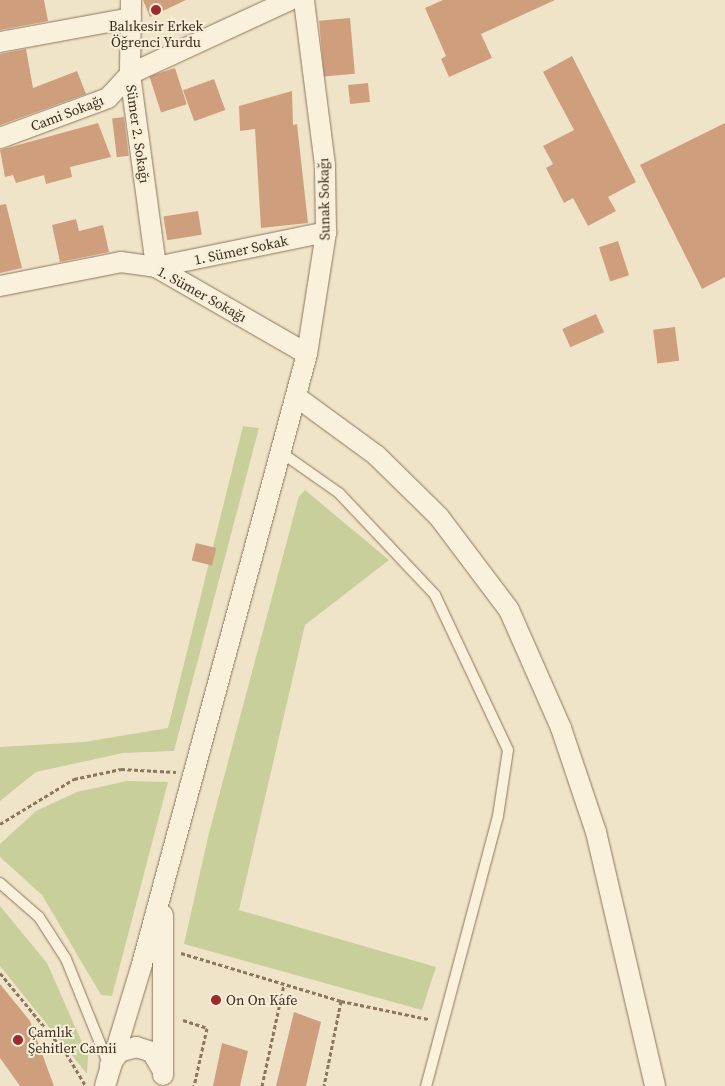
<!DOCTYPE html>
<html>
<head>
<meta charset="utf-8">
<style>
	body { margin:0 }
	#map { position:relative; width:725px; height:1086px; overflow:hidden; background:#f0e4c8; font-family:"Source Serif 4",serif }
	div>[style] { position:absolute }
	.green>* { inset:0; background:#c9cf9b }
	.building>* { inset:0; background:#cf9f7d; transform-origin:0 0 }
	.path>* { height:3px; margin-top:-1.5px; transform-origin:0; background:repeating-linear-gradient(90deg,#8d765c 0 4px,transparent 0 6.5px) }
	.roads { filter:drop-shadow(0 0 1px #8d765c) drop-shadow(0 0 1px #8d765c) }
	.service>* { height:10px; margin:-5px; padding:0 5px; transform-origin:5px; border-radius:5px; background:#faf1dc }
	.minor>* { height:20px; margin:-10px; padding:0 10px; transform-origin:10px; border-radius:10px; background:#faf1dc }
	.dots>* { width:14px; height:14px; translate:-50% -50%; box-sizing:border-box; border:2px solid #f7eed8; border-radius:50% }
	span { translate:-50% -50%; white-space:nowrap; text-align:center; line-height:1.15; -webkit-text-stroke:4px #f7eed8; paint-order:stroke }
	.poi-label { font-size:14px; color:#3d2e20 }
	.left { translate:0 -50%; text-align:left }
	.street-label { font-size:14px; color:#3d2e20 }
</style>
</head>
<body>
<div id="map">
	<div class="green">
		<i style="clip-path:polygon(243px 426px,259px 428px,174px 751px,123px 753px,36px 772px,0 801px,0 747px,84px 742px,168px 728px)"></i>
		<i style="clip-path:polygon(305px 490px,389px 560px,305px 625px,239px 910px,436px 967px,422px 1010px,184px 944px,209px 833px,299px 496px)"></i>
		<i style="clip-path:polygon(127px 781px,168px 782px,112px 996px,101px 995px,42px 895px,0 857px,0 844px,36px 811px,77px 792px)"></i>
		<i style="clip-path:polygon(0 906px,47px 963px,88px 1056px,87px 1074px,0 966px)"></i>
	</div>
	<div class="building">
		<i style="clip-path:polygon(0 0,44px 0,48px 21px,0 30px)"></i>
		<i style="clip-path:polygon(143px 0,186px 0,150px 17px)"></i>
		<i style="clip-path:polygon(443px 0,555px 0,481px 34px,492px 58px,449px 77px,441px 59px,446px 56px,425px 8px)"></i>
		<i style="left:350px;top:18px;width:56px;height:31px;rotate:85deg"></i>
		<i style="clip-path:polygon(26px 49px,33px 88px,77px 71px,86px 94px,0 125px,0 54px)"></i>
		<i style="clip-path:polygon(572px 56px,636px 182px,608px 197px,616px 211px,588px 226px,573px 198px,564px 203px,546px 168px,553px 164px,543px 146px,574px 130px,543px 72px)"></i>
		<i style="left:175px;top:68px;width:38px;height:27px;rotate:72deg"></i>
		<i style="left:214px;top:79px;width:33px;height:33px;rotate:70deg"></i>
		<i style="left:368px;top:83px;width:19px;height:20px;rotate:84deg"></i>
		<i style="clip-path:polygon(292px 91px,293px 125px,297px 124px,308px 223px,261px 228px,255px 129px,240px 131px,239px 106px)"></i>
		<i style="left:124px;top:117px;width:39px;height:12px;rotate:83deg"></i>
		<i style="clip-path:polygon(98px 123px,111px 157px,70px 167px,72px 177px,46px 184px,44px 175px,16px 183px,13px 175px,5px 177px,0 150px)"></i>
		<i style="clip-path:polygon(725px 123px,725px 277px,702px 289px,640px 165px)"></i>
		<i style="clip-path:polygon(6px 204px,22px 268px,0 273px,0 205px)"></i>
		<i style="left:198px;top:211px;width:24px;height:35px;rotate:81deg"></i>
		<i style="clip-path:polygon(76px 219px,79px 231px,103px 225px,109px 252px,60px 262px,52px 225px)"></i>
		<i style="left:618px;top:241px;width:36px;height:20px;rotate:72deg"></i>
		<i style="left:596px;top:314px;width:20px;height:37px;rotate:66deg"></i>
		<i style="left:675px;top:327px;width:34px;height:22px;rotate:83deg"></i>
		<i style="left:196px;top:543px;width:21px;height:18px;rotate:14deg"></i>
		<i style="clip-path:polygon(0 984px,30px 1021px,54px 1086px,20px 1086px,0 1058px)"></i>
		<i style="clip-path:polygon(294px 1012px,321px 1022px,306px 1086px,276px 1086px)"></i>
		<i style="clip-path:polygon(222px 1043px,248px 1051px,240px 1086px,213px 1086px)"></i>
	</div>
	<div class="path">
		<i style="left:0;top:824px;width:87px;rotate:-31.3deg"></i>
		<i style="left:74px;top:779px;width:48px;rotate:-12deg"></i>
		<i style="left:121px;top:769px;width:55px;rotate:3.1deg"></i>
		<i style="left:181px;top:953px;width:167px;rotate:16.7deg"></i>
		<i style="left:341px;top:1001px;width:87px;rotate:101.3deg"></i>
		<i style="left:0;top:973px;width:104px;rotate:50.5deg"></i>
		<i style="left:66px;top:1053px;width:39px;rotate:59deg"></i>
		<i style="left:341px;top:1001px;width:89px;rotate:11.7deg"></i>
		<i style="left:183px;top:1020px;width:25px;rotate:18deg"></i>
		<i style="left:207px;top:1028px;width:59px;rotate:102.6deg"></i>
		<i style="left:262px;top:1086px;width:104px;rotate:-77.8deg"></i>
	</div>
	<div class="roads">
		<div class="service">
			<i style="left:282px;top:453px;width:70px;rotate:35.1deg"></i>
			<i style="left:339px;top:493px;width:140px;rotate:46.7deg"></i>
			<i style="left:435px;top:595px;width:171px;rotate:64.8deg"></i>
			<i style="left:508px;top:750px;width:67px;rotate:98.6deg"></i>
			<i style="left:498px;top:816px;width:279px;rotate:104.9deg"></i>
			<i style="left:0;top:883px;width:52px;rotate:41.1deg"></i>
			<i style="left:39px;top:917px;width:50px;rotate:57.3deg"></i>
			<i style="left:66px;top:959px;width:112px;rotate:68deg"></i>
		</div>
		<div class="minor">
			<i style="left:131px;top:0;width:74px;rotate:90.8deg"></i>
			<i style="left:130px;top:74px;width:195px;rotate:82.3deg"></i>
			<i style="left:156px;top:267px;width:174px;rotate:-11.6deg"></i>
			<i style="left:0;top:42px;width:133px;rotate:-10.4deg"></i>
			<i style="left:0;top:138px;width:115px;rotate:-20.3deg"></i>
			<i style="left:108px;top:98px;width:33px;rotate:-47deg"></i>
			<i style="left:130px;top:74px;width:176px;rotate:-24.8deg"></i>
			<i style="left:0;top:286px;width:123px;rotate:-11.2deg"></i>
			<i style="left:121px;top:262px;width:35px;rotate:8deg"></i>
			<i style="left:156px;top:267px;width:174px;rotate:29.9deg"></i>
			<i style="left:298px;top:398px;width:97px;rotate:36.2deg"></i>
			<i style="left:376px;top:455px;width:88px;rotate:44.5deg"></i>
			<i style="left:439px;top:517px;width:116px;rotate:53deg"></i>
			<i style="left:509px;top:610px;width:129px;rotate:66.2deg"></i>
			<i style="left:561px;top:728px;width:110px;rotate:71.4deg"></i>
			<i style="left:596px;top:832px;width:261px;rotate:76.9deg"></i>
			<i style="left:163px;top:915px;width:160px;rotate:90deg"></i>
			<i style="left:110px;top:1065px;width:16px;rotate:-55deg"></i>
			<i style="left:119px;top:1052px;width:18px;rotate:-16deg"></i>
			<i style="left:136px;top:1047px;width:17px;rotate:17deg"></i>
			<i style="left:152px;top:1052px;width:22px;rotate:60deg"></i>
			<i style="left:105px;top:1086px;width:127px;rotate:-73.1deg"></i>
			<i style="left:142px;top:964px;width:632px;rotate:-74.86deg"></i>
			<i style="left:307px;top:354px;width:123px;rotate:-81.1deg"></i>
			<i style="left:326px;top:232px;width:67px;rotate:-90.9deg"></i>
			<i style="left:325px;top:165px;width:166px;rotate:-97.3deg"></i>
		</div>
	</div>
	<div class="dots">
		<i style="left:156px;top:10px;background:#9e2a2b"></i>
		<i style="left:216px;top:1000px;background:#9e2a2b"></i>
		<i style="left:18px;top:1040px;background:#9e2a2b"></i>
	</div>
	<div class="poi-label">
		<span style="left:156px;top:34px">Balıkesir Erkek<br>Öğrenci Yurdu</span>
		<span class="left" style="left:226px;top:1000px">On On Kafe</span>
		<span class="left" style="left:28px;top:1040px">Çamlık<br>Şehitler Camii</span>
	</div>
	<div class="street-label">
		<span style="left:67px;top:113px;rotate:-21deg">Cami Sokağı</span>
		<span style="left:138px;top:134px;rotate:82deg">Sümer 2. Sokağı</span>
		<span style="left:324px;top:199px;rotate:-91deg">Sunak Sokağı</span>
		<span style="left:241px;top:250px;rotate:-12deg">1. Sümer Sokak</span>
		<span style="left:202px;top:294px;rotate:29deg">1. Sümer Sokağı</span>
	</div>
</div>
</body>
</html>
